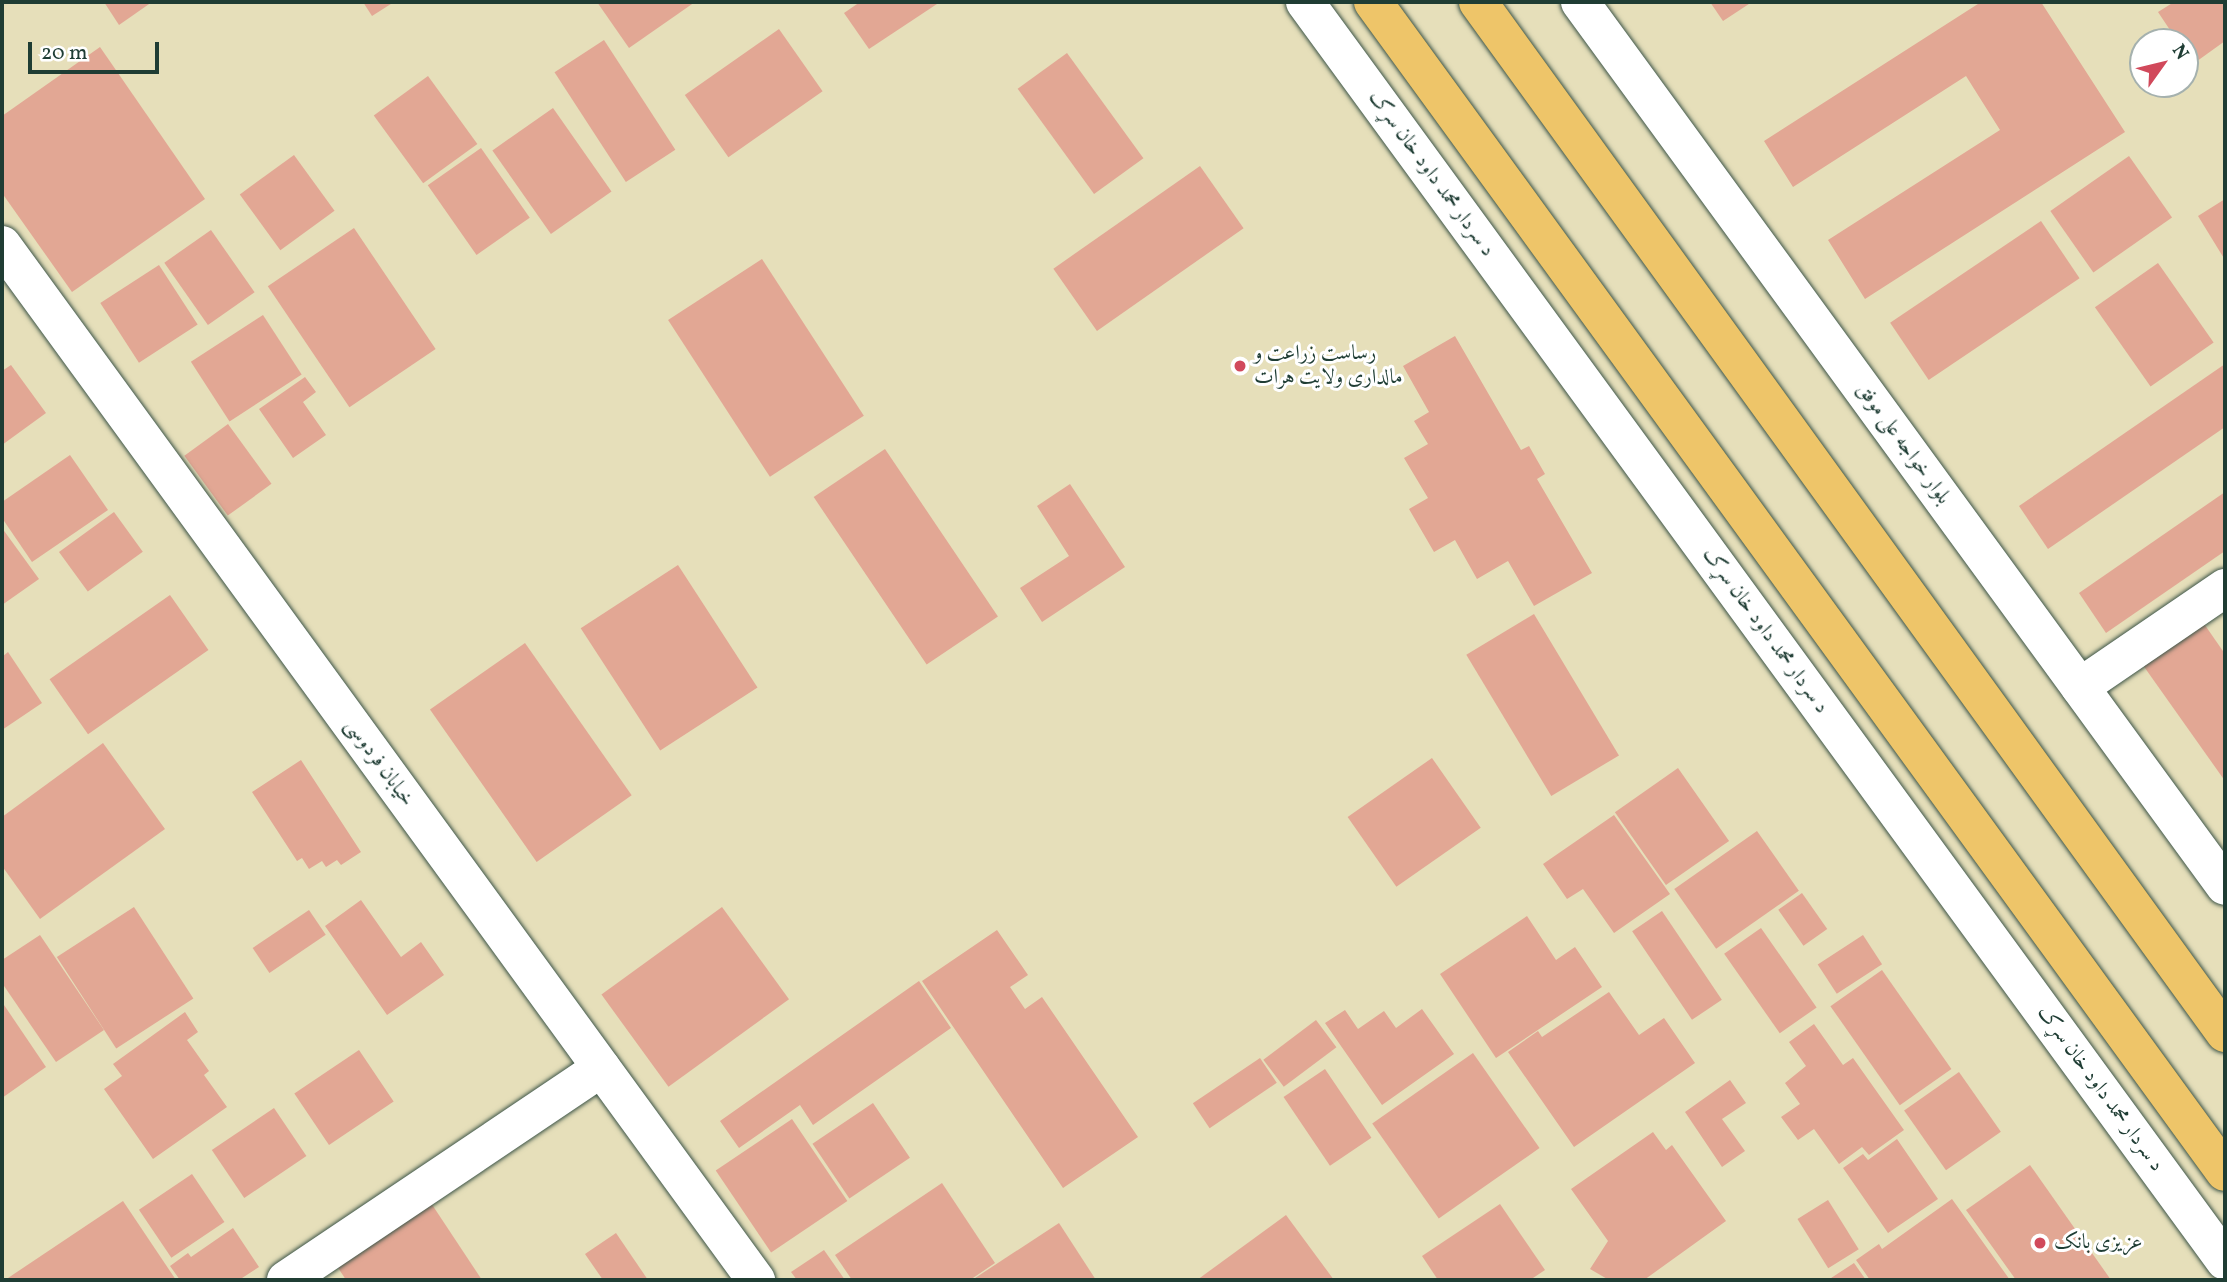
<!DOCTYPE html>
<html>
<head>
<meta charset="utf-8">
<style>
	body { margin:0 }
	#map { position:relative; width:2227px; height:1282px; overflow:hidden; background:#e6dfba; font-family:Vollkorn,Amiri,serif }
	div>[style] { position:absolute }
	.building>* { inset:0; background:#e2a794; transform-origin:0 0 }
	.roads { filter:drop-shadow(0 0 2px #3d5548) drop-shadow(0 0 2px #3d5548) }
	.minor>* { height:38px; margin:-19px; padding:0 19px; transform-origin:19px; border-radius:19px; background:#fff }
	.tertiary>* { height:38px; margin:-19px; padding:0 19px; transform-origin:19px; border-radius:19px; background:#fff }
	.trunk>* { height:38px; margin:-19px; padding:0 19px; transform-origin:19px; border-radius:19px; background:#eec569 }
	.dots>* { width:19px; height:19px; translate:-50% -50%; box-sizing:border-box; border:4px solid #fff; border-radius:50% }
	span { translate:-50% -50%; white-space:nowrap; text-align:center; line-height:1.15; -webkit-text-stroke:6px #fff; paint-order:stroke }
	.street-label { font-size:21px; color:#1f3d34 }
	.poi-label { font-size:21px; color:#1f3d34 }
	.left { translate:0 -50%; text-align:left }
	.frame { position:absolute; inset:0; border:4px solid #1f3d34; pointer-events:none }
	.north { position:absolute; left:2129px; top:28px; width:70px; height:70px; box-sizing:border-box; background:#fff; border:2px solid #a5b1ae; border-radius:50%; rotate:56deg; font-size:19px; font-weight:700; line-height:28px; text-align:center; color:#1f3d34 }
	.north::after { content:''; display:block; margin:auto; width:24px; height:32px; background:#d1495b; clip-path:polygon(50% 0,100% 100%,50% 72%,0 100%) }
	.scale { position:absolute; left:28px; top:42px; width:131px; height:32px; box-sizing:border-box; border:4px solid #1f3d34; border-top:0; padding-left:9px; font-size:21px; line-height:24px; white-space:nowrap; color:#1f3d34; -webkit-text-stroke:5px #fff; paint-order:stroke }
</style>
</head>
<body>
<div id="map">
	<div class="building">
		<i style="clip-path:polygon(104px 2px,152px 2px,119px 25px)"></i>
		<i style="clip-path:polygon(363px 2px,394px 2px,372px 16px)"></i>
		<i style="clip-path:polygon(597px 2px,695px 2px,629px 48px)"></i>
		<i style="clip-path:polygon(860px 2px,940px 2px,869px 49px,844px 13px)"></i>
		<i style="clip-path:polygon(1710px 2px,1752px 2px,1723px 21px)"></i>
		<i style="clip-path:polygon(1981px 2px,2041px 2px,2125px 132px,1865px 299px,1828px 240px,2000px 130px,1966px 76px,1793px 187px,1764px 141px)"></i>
		<i style="clip-path:polygon(2174px 2px,2225px 2px,2225px 41px,2193px 64px,2185px 52px,2185px 42px,2178px 42px,2158px 12px)"></i>
		<i style="left:779px;top:29px;width:76px;height:115px;rotate:55deg"></i>
		<i style="left:604px;top:40px;width:131px;height:59px;rotate:57deg"></i>
		<i style="clip-path:polygon(100px 47px,205px 199px,72px 292px,2px 193px,2px 116px)"></i>
		<i style="left:1067px;top:53px;width:130px;height:61px;rotate:54deg"></i>
		<i style="left:428px;top:76px;width:84px;height:67px;rotate:54deg"></i>
		<i style="left:553px;top:108px;width:102px;height:74px;rotate:55deg"></i>
		<i style="left:481px;top:148px;width:85px;height:65px;rotate:55deg"></i>
		<i style="left:294px;top:155px;width:69px;height:67px;rotate:54deg"></i>
		<i style="left:2129px;top:156px;width:75px;height:96px;rotate:55deg"></i>
		<i style="left:1200px;top:166px;width:76px;height:179px;rotate:55deg"></i>
		<i style="clip-path:polygon(2225px 199px,2225px 260px,2198px 216px)"></i>
		<i style="left:2041px;top:221px;width:69px;height:182px;rotate:56deg"></i>
		<i style="left:354px;top:228px;width:146px;height:104px;rotate:56deg"></i>
		<i style="left:211px;top:230px;width:76px;height:57px;rotate:55deg"></i>
		<i style="left:762px;top:259px;width:187px;height:112px;rotate:57deg"></i>
		<i style="left:2158px;top:263px;width:97px;height:77px;rotate:55deg"></i>
		<i style="left:159px;top:265px;width:71px;height:70px;rotate:57deg"></i>
		<i style="left:263px;top:315px;width:71px;height:86px;rotate:57deg"></i>
		<i style="clip-path:polygon(1455px 336px,1521px 450px,1529px 446px,1545px 474px,1537px 479px,1592px 573px,1534px 606px,1508px 561px,1477px 579px,1455px 540px,1434px 552px,1409px 509px,1428px 498px,1404px 458px,1428px 444px,1414px 421px,1429px 412px,1403px 366px)"></i>
		<i style="clip-path:polygon(2225px 364px,2225px 427px,2048px 549px,2019px 506px)"></i>
		<i style="clip-path:polygon(11px 365px,46px 413px,2px 445px,2px 371px)"></i>
		<i style="clip-path:polygon(305px 377px,316px 392px,303px 402px,326px 435px,293px 458px,259px 409px)"></i>
		<i style="left:228px;top:424px;width:74px;height:54px;rotate:54deg"></i>
		<i style="left:885px;top:449px;width:202px;height:86px;rotate:56deg"></i>
		<i style="clip-path:polygon(70px 455px,108px 510px,32px 562px,2px 518px,2px 502px)"></i>
		<i style="clip-path:polygon(1070px 484px,1125px 567px,1042px 622px,1020px 588px,1069px 556px,1037px 506px)"></i>
		<i style="clip-path:polygon(2225px 492px,2225px 551px,2106px 633px,2079px 593px)"></i>
		<i style="left:114px;top:512px;width:49px;height:68px;rotate:54deg"></i>
		<i style="clip-path:polygon(2px 528px,39px 579px,2px 605px)"></i>
		<i style="left:678px;top:565px;width:146px;height:116px;rotate:57deg"></i>
		<i style="left:170px;top:595px;width:67px;height:147px;rotate:55deg"></i>
		<i style="left:1534px;top:614px;width:165px;height:79px;rotate:59deg"></i>
		<i style="clip-path:polygon(2200px 618px,2225px 654px,2225px 781px,2140px 661px)"></i>
		<i style="left:525px;top:643px;width:186px;height:116px;rotate:55deg"></i>
		<i style="clip-path:polygon(8px 652px,42px 703px,2px 730px,2px 657px)"></i>
		<i style="clip-path:polygon(103px 743px,165px 829px,40px 919px,2px 866px,2px 817px)"></i>
		<i style="left:1432px;top:758px;width:85px;height:103px;rotate:55deg"></i>
		<i style="clip-path:polygon(301px 760px,361px 852px,341px 865px,337px 860px,326px 867px,322px 861px,309px 869px,302px 858px,297px 861px,252px 792px)"></i>
		<i style="left:1678px;top:768px;width:89px;height:77px;rotate:55deg"></i>
		<i style="clip-path:polygon(1614px 815px,1670px 894px,1614px 933px,1583px 889px,1567px 899px,1543px 864px)"></i>
		<i style="left:1757px;top:831px;width:73px;height:101px;rotate:55deg"></i>
		<i style="left:1802px;top:893px;width:44px;height:29px;rotate:55deg"></i>
		<i style="clip-path:polygon(361px 900px,401px 957px,421px 942px,444px 975px,387px 1015px,325px 926px)"></i>
		<i style="left:134px;top:907px;width:109px;height:92px;rotate:57deg"></i>
		<i style="left:722px;top:907px;width:114px;height:149px;rotate:54deg"></i>
		<i style="left:309px;top:910px;width:30px;height:68px;rotate:56deg"></i>
		<i style="left:1662px;top:911px;width:107px;height:36px;rotate:56deg"></i>
		<i style="clip-path:polygon(1527px 916px,1556px 960px,1575px 947px,1602px 987px,1496px 1058px,1440px 974px)"></i>
		<i style="left:1761px;top:928px;width:97px;height:45px;rotate:55deg"></i>
		<i style="clip-path:polygon(997px 930px,1028px 975px,1010px 987px,1025px 1009px,1042px 997px,1138px 1137px,1063px 1188px,922px 981px)"></i>
		<i style="clip-path:polygon(40px 935px,104px 1030px,56px 1062px,2px 983px,2px 960px)"></i>
		<i style="left:1863px;top:935px;width:35px;height:54px;rotate:57deg"></i>
		<i style="left:1882px;top:970px;width:121px;height:63px;rotate:55deg"></i>
		<i style="clip-path:polygon(919px 981px,951px 1028px,813px 1125px,800px 1105px,739px 1148px,720px 1121px)"></i>
		<i style="clip-path:polygon(1609px 992px,1639px 1035px,1664px 1018px,1695px 1063px,1574px 1147px,1508px 1052px,1538px 1031px,1542px 1037px)"></i>
		<i style="clip-path:polygon(2px 1002px,46px 1067px,2px 1098px)"></i>
		<i style="clip-path:polygon(1422px 1009px,1454px 1054px,1382px 1105px,1325px 1023px,1345px 1010px,1358px 1029px,1384px 1011px,1396px 1028px)"></i>
		<i style="clip-path:polygon(185px 1012px,198px 1032px,187px 1040px,209px 1071px,204px 1075px,227px 1107px,153px 1159px,104px 1089px,122px 1076px,113px 1064px)"></i>
		<i style="left:1316px;top:1020px;width:34px;height:66px;rotate:53deg"></i>
		<i style="clip-path:polygon(1814px 1024px,1843px 1065px,1853px 1058px,1904px 1130px,1869px 1155px,1862px 1147px,1839px 1164px,1814px 1129px,1798px 1140px,1781px 1117px,1800px 1104px,1785px 1083px,1806px 1066px,1789px 1042px)"></i>
		<i style="left:359px;top:1050px;width:62px;height:78px;rotate:56deg"></i>
		<i style="left:1473px;top:1053px;width:116px;height:123px;rotate:55deg"></i>
		<i style="left:1260px;top:1058px;width:30px;height:81px;rotate:56deg"></i>
		<i style="left:1325px;top:1069px;width:83px;height:50px;rotate:56deg"></i>
		<i style="left:1959px;top:1072px;width:73px;height:67px;rotate:55deg"></i>
		<i style="clip-path:polygon(1730px 1080px,1746px 1103px,1722px 1119px,1745px 1151px,1722px 1167px,1685px 1112px)"></i>
		<i style="left:873px;top:1103px;width:66px;height:73px;rotate:56deg"></i>
		<i style="left:274px;top:1108px;width:58px;height:75px;rotate:56deg"></i>
		<i style="left:792px;top:1119px;width:99px;height:92px;rotate:56deg"></i>
		<i style="clip-path:polygon(1653px 1132px,1666px 1150px,1672px 1145px,1726px 1221px,1644px 1280px,1609px 1280px,1590px 1269px,1608px 1241px,1571px 1189px)"></i>
		<i style="clip-path:polygon(1897px 1139px,1938px 1199px,1888px 1233px,1843px 1168px,1863px 1154px,1868px 1160px)"></i>
		<i style="clip-path:polygon(2030px 1165px,2111px 1280px,2016px 1280px,1966px 1210px)"></i>
		<i style="left:192px;top:1174px;width:58px;height:64px;rotate:56deg"></i>
		<i style="clip-path:polygon(942px 1183px,995px 1263px,970px 1280px,852px 1280px,835px 1255px)"></i>
		<i style="clip-path:polygon(1952px 1199px,2010px 1280px,1870px 1280px,1856px 1260px,1879px 1244px,1882px 1249px)"></i>
		<i style="clip-path:polygon(429px 1200px,482px 1280px,346px 1280px,335px 1263px)"></i>
		<i style="left:1828px;top:1200px;width:58px;height:36px;rotate:58deg"></i>
		<i style="clip-path:polygon(123px 1201px,176px 1280px,5px 1280px)"></i>
		<i style="clip-path:polygon(1500px 1204px,1545px 1270px,1530px 1280px,1438px 1280px,1422px 1256px)"></i>
		<i style="clip-path:polygon(1286px 1215px,1334px 1280px,1197px 1280px)"></i>
		<i style="clip-path:polygon(1059px 1223px,1096px 1280px,972px 1280px)"></i>
		<i style="clip-path:polygon(233px 1228px,259px 1267px,239px 1280px,180px 1280px,170px 1266px,188px 1253px,191px 1257px)"></i>
		<i style="clip-path:polygon(616px 1233px,648px 1280px,603px 1280px,585px 1254px)"></i>
		<i style="clip-path:polygon(824px 1250px,845px 1280px,797px 1280px,791px 1272px)"></i>
		<i style="clip-path:polygon(1854px 1263px,1866px 1280px,1828px 1280px)"></i>
	</div>
	<div class="roads">
		<div class="minor">
			<i style="left:2px;top:245px;width:1281px;rotate:53.93deg"></i>
			<i style="left:2080px;top:687px;width:176px;rotate:-34.3deg"></i>
			<i style="left:286px;top:1280px;width:380px;rotate:-33.9deg"></i>
		</div>
		<div class="tertiary">
			<i style="left:1305px;top:2px;width:1559px;rotate:53.84deg"></i>
			<i style="left:1580px;top:2px;width:1094px;rotate:53.88deg"></i>
		</div>
		<div class="trunk">
			<i style="left:1373px;top:2px;width:1447px;rotate:53.94deg"></i>
			<i style="left:1478px;top:2px;width:1273px;rotate:54.08deg"></i>
		</div>
	</div>
	<div class="dots">
		<i style="left:1240px;top:366px;background:#d1495b"></i>
		<i style="left:2040px;top:1243px;background:#d1495b"></i>
	</div>
	<div class="street-label">
		<span style="left:1431px;top:174px;rotate:54deg">د سردار محمد داود خان سړک</span>
		<span style="left:1903px;top:444px;rotate:54deg">بلوار خواجه علی موفق</span>
		<span style="left:1765px;top:631px;rotate:54deg">د سردار محمد داود خان سړک</span>
		<span style="left:379px;top:763px;rotate:54deg">خیابان فردوسی</span>
		<span style="left:2100px;top:1089px;rotate:54deg">د سردار محمد داود خان سړک</span>
	</div>
	<div class="poi-label">
		<span class="left" style="left:1254px;top:366px">رساست زراعت و<br>مالداری ولایت هرات</span>
		<span class="left" style="left:2054px;top:1243px">عزیزی بانک</span>
	</div>
	<div class="frame"></div>
	<div class="north">N</div>
	<div class="scale">20 m</div>
</div>
</body>
</html>
